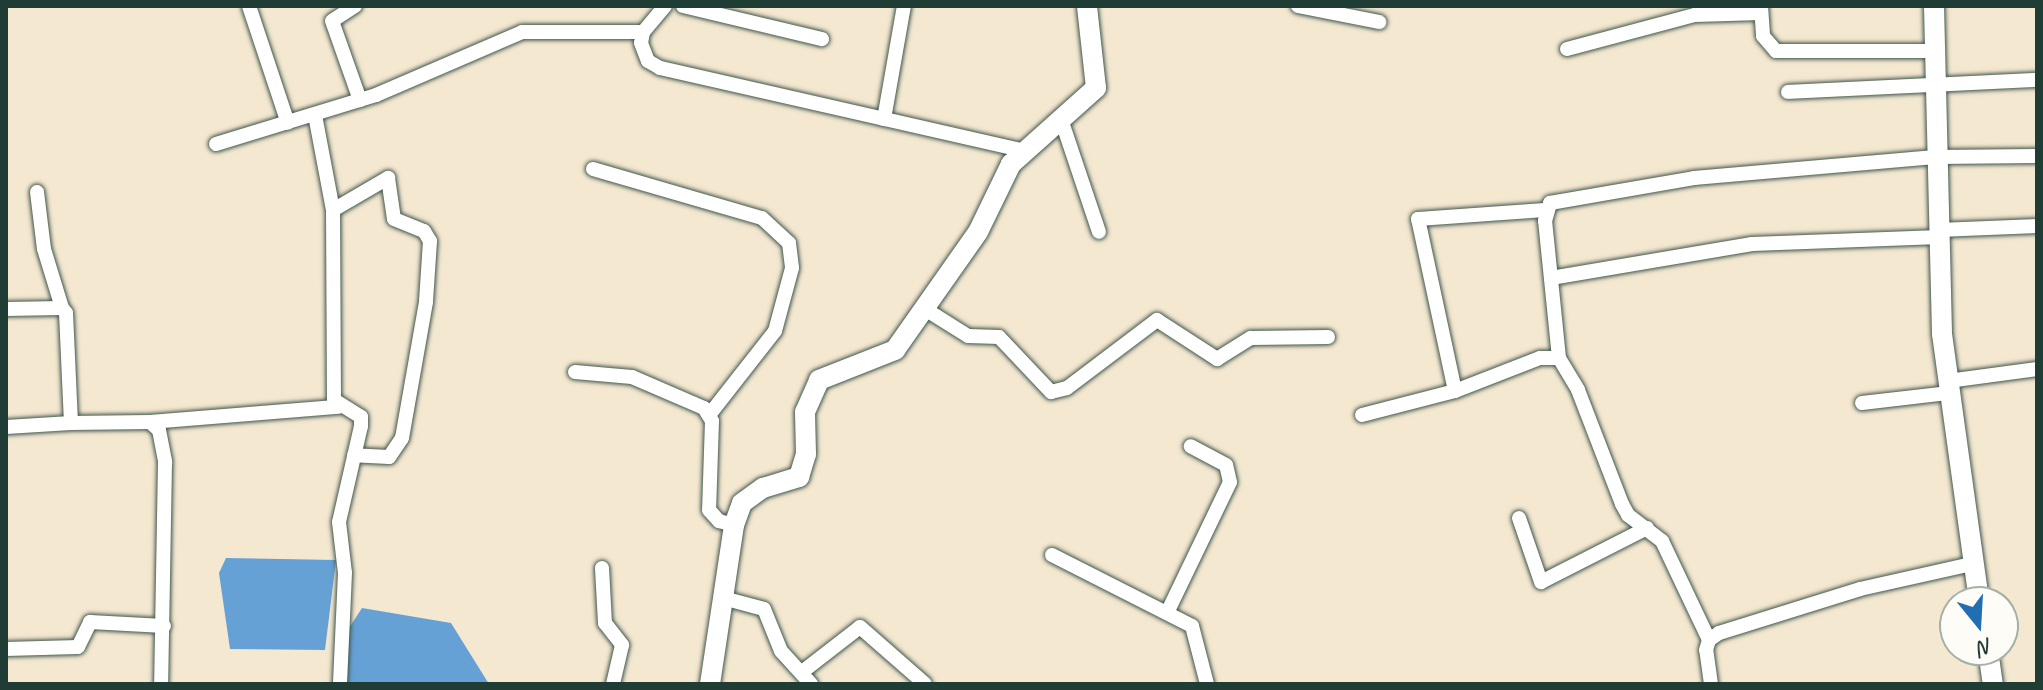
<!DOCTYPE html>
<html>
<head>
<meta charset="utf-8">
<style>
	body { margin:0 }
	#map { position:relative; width:2043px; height:690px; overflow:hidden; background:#f5e8d1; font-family:Caveat,sans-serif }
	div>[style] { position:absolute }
	.water>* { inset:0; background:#66a1d6 }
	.roads { filter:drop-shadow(0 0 2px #3f574c) drop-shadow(0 0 2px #3f574c) }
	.street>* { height:14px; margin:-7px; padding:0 7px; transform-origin:7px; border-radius:7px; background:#fff }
	.secondary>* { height:20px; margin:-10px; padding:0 10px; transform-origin:10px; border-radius:10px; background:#fff }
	span { translate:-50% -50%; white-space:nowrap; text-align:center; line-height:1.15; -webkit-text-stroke:8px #fdfcf7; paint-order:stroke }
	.frame { position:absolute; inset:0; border:8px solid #1f3d34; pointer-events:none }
	.north { position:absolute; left:1939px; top:586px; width:80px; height:80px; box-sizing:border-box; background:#fdfcf7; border:2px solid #a4b0a9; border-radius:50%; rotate:162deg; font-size:22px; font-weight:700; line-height:32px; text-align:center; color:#1f3d34 }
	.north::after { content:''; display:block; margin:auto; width:28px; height:36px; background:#1f6fb2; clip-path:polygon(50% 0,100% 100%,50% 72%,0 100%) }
</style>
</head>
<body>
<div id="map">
	<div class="water">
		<i style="clip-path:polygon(226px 558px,336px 560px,325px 650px,230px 649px,219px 573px)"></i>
		<i style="clip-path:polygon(362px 608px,451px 623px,489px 684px,343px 684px,347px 631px)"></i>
	</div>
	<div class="roads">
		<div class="street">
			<i style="left:249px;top:6px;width:123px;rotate:71.6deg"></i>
			<i style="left:355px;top:6px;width:27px;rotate:147deg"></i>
			<i style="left:332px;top:21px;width:84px;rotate:70.5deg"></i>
			<i style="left:665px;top:6px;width:34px;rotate:130deg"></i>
			<i style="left:643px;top:32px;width:11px;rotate:100deg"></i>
			<i style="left:641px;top:43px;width:19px;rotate:69deg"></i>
			<i style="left:648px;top:61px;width:14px;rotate:30deg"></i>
			<i style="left:660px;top:68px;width:371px;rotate:12.8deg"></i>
			<i style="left:683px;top:6px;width:143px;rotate:13.4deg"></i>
			<i style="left:1298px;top:6px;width:83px;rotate:11.2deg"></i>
			<i style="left:1761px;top:6px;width:30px;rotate:86deg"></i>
			<i style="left:1763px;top:36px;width:20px;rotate:49deg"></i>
			<i style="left:1776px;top:51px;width:158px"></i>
			<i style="left:1567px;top:49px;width:132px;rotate:-14.9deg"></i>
			<i style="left:1695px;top:15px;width:66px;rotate:-1.7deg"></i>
			<i style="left:1788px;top:92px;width:249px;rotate:-2.8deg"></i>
			<i style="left:315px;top:115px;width:97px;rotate:79.3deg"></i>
			<i style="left:333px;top:210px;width:190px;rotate:89.7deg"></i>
			<i style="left:334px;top:400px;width:32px;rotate:32deg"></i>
			<i style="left:361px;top:417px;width:9px;rotate:90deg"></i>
			<i style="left:361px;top:426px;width:98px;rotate:102.9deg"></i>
			<i style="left:339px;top:522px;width:51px;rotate:83.3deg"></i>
			<i style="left:345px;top:573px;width:111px;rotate:92.6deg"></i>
			<i style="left:884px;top:119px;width:115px;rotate:-80deg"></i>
			<i style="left:1061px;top:119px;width:119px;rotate:71.4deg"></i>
			<i style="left:216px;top:144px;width:167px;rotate:-17deg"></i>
			<i style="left:376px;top:95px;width:159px;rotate:-23.3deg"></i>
			<i style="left:522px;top:32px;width:121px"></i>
			<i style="left:593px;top:169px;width:176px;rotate:16.2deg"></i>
			<i style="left:762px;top:218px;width:37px;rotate:43deg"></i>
			<i style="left:789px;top:243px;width:25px;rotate:83deg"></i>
			<i style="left:792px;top:268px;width:65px;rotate:105.1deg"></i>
			<i style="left:775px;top:331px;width:105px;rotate:128.1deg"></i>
			<i style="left:37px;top:192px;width:57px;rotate:83deg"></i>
			<i style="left:44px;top:249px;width:62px;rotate:73deg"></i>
			<i style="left:333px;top:210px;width:64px;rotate:-30.2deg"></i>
			<i style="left:388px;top:178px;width:41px;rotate:81.7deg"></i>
			<i style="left:394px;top:219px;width:32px;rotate:22deg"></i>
			<i style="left:424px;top:231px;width:12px;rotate:59deg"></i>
			<i style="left:430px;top:241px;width:61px;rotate:93.8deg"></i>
			<i style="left:426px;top:302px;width:138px;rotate:100deg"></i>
			<i style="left:402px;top:438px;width:23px;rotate:124deg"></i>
			<i style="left:389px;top:457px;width:35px;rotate:-177deg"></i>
			<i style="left:1939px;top:230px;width:98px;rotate:-2.3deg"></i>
			<i style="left:1551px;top:278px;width:204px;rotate:-9.6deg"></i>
			<i style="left:1752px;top:244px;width:188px;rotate:-2.1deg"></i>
			<i style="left:6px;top:309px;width:56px;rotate:-1deg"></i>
			<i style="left:62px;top:308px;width:6px;rotate:51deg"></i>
			<i style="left:66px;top:313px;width:110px;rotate:87.4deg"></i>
			<i style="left:71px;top:423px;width:79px;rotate:-0.7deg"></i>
			<i style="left:150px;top:422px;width:12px;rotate:42deg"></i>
			<i style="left:159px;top:430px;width:33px;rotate:79deg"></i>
			<i style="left:165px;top:462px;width:222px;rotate:91deg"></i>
			<i style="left:925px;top:309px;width:51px;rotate:32.1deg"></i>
			<i style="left:968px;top:336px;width:31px;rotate:2deg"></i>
			<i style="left:999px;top:337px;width:76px;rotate:46.6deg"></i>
			<i style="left:1051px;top:392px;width:16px;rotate:-14deg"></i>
			<i style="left:1067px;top:388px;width:113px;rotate:-37.1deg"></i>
			<i style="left:1157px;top:320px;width:72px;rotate:33deg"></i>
			<i style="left:1217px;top:359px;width:40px;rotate:-32deg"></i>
			<i style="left:1251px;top:338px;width:77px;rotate:-0.7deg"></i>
			<i style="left:1559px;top:358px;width:138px;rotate:-95.8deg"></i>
			<i style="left:1545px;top:221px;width:19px;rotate:-74deg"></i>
			<i style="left:1550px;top:203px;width:146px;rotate:-9.8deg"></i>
			<i style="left:1694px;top:178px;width:242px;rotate:-5deg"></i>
			<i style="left:1935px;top:157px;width:102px;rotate:-0.6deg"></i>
			<i style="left:575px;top:372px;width:57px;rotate:5deg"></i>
			<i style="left:632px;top:377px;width:78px;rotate:23.3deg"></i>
			<i style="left:704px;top:408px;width:15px;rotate:58deg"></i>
			<i style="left:712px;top:421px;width:89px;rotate:91.9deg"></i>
			<i style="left:709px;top:510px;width:15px;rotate:48deg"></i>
			<i style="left:719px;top:521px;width:16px;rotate:15deg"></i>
			<i style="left:1948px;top:381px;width:90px;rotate:-7.7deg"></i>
			<i style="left:1455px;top:391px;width:176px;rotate:-102.1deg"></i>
			<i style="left:1418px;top:219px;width:127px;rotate:-4.1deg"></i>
			<i style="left:1862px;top:403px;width:88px;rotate:-6.6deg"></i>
			<i style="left:1362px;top:415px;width:96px;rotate:-14.5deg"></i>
			<i style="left:1455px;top:391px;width:91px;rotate:-21.2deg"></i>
			<i style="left:1540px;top:358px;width:19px"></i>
			<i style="left:1559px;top:358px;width:37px;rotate:59deg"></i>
			<i style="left:1578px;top:390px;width:122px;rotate:68.9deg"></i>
			<i style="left:1622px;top:504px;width:13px;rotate:61deg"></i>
			<i style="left:1628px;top:515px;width:43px;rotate:37.4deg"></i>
			<i style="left:1662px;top:541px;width:110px;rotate:64.6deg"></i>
			<i style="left:150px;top:422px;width:189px;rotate:-4.6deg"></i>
			<i style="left:6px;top:427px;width:65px;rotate:-3.5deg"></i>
			<i style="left:1519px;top:518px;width:68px;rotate:71deg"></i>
			<i style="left:1541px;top:582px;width:119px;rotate:-27deg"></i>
			<i style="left:1052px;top:555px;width:157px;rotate:26.9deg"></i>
			<i style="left:1192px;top:626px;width:60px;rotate:75.5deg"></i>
			<i style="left:602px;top:568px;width:55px;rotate:86.9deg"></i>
			<i style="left:605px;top:623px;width:28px;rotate:52deg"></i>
			<i style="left:622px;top:645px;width:40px;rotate:103deg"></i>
			<i style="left:723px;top:598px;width:42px;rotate:15deg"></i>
			<i style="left:764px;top:609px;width:45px;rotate:68deg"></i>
			<i style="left:781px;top:651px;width:45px;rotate:47.7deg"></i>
			<i style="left:1167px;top:613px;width:145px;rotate:-64.3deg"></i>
			<i style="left:1230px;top:482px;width:17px;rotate:-103deg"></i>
			<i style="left:1226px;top:465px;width:40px;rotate:-152deg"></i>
			<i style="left:6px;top:649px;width:72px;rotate:-1.6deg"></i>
			<i style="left:78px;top:647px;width:28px;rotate:-64deg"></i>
			<i style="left:90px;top:622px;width:74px;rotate:3.1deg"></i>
			<i style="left:802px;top:672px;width:73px;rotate:-37.8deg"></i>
			<i style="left:860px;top:627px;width:86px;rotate:41.2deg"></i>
			<i style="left:1711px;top:684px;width:34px;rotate:-98deg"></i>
			<i style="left:1706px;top:650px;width:10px;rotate:-73deg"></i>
			<i style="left:1709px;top:640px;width:12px;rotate:-35deg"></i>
			<i style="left:1719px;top:633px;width:148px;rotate:-17.3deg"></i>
			<i style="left:1860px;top:589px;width:115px;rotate:-12.6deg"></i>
		</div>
		<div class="secondary">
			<i style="left:1934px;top:6px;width:328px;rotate:88.6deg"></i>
			<i style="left:1942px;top:334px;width:271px;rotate:82.1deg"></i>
			<i style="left:1988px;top:650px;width:34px;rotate:82deg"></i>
			<i style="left:710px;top:684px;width:161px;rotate:-81.4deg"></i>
			<i style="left:734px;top:525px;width:23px;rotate:-70deg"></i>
			<i style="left:742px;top:503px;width:26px;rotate:-36deg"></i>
			<i style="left:763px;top:488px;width:38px;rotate:-17deg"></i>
			<i style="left:799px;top:477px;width:24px;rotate:-73deg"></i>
			<i style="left:806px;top:454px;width:42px;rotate:-91.4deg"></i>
			<i style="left:805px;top:412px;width:35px;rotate:-66deg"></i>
			<i style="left:819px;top:380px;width:82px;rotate:-21.5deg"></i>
			<i style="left:895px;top:350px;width:144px;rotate:-54.9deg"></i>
			<i style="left:978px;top:232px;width:76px;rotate:-64.1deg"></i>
			<i style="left:1011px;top:164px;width:114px;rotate:-41.8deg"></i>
			<i style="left:1096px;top:88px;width:82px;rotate:-96.3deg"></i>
		</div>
	</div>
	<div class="frame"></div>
	<div class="north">N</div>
</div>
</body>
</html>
